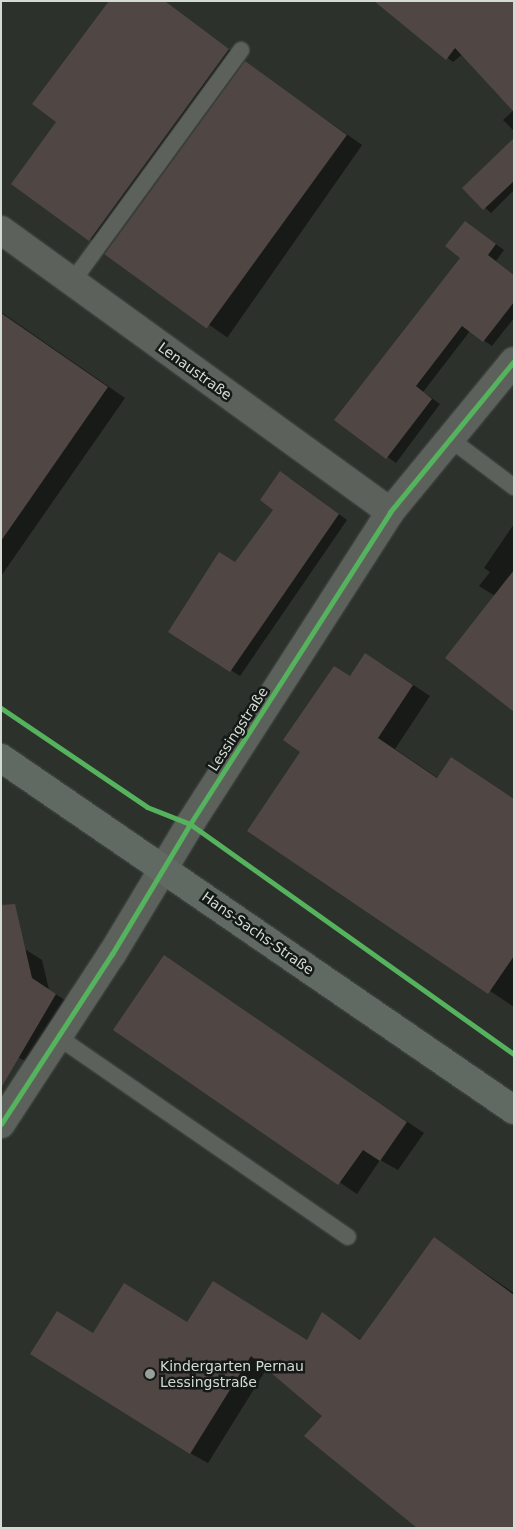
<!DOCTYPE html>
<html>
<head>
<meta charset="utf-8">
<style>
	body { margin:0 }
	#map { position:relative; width:515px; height:1529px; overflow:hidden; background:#2c312c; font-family:"DejaVu Sans",sans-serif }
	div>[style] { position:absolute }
	.shadow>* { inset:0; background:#0007; transform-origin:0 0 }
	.building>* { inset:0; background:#504744; transform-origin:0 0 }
	.roads { filter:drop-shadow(0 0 1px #4a4f4b) drop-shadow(0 0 1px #4a4f4b) }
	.service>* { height:16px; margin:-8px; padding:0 8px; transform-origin:8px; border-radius:8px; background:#5c615c }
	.minor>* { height:28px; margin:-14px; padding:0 14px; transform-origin:14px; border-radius:14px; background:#5c615c }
	.primary>* { height:28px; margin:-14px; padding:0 14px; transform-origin:14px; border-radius:14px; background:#606962 }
	.cycleway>* { height:5px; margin:-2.5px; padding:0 2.5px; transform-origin:2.5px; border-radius:2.5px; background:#56b35d }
	.dots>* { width:14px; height:14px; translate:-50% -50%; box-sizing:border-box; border:2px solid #151a16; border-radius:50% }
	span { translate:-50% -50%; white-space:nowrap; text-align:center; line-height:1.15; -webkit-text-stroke:5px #151a16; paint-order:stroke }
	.street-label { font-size:14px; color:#d4dbd5 }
	.poi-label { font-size:14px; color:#d4dbd5 }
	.left { translate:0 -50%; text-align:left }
	.frame { position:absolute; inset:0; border:2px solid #d4dbd5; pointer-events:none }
</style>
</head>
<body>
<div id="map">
	<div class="shadow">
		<i style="clip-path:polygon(110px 1px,165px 1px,238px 56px,100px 246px,13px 184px,58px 122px)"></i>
		<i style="clip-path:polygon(388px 10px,514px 11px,453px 62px)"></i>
		<i style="left:245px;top:63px;width:143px;height:235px;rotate:35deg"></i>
		<i style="clip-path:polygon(514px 110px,514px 131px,503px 120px)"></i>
		<i style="clip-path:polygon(514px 139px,514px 190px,491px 213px,464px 188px)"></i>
		<i style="clip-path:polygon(465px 222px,504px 250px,496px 261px,514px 275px,514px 318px,492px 346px,470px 331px,423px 392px,440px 404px,396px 463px,336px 420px,462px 258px)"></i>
		<i style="clip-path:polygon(1px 312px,125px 398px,1px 576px)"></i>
		<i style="clip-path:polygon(290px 478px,347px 520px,240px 676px,169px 631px,236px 563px,275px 509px)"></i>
		<i style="clip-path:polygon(514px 524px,514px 709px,495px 596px,479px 586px,490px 572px,484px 568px)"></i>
		<i style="clip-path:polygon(383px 665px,430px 696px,395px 749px,438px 778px,452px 759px,514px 799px,514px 1007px,249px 830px,351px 677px)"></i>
		<i style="clip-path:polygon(1px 934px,42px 960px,49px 990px,73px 1005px,36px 1067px,16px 1056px)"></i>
		<i style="clip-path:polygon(164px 957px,424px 1133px,398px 1170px,380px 1160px,357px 1194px,115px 1030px)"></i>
		<i style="clip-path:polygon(435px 1239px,514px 1293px,514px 1528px,324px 1416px,267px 1368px,208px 1463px,190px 1453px,93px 1334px,187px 1323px,308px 1341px,322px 1314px,361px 1340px)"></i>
	</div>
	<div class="building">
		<i style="clip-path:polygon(109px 1px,165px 1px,229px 49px,89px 241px,11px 184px,56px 122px,32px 104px)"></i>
		<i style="clip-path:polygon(374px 1px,514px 1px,514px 112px,455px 48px,446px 60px)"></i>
		<i style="left:245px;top:61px;width:126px;height:239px;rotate:36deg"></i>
		<i style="clip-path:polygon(514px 138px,514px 181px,483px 210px,462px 188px)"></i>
		<i style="clip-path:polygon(465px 221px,496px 244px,488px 255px,514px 275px,514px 302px,483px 342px,462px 326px,416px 386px,432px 399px,386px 459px,334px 420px,460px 258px,445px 246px)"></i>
		<i style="clip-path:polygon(1px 313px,108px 387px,1px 541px)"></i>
		<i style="clip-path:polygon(280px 471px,339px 514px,230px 672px,168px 632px,219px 552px,235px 562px,273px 510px,260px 500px)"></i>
		<i style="clip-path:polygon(514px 570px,514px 712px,445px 658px)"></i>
		<i style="clip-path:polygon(365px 653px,413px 685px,378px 738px,437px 778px,451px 757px,514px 799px,514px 956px,488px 994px,247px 831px,300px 752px,283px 740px,334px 666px,350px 676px)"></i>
		<i style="clip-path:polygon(15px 904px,32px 978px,56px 994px,1px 1088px,1px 905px)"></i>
		<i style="clip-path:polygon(164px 955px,407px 1122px,380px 1161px,363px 1150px,338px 1185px,113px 1030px)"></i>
		<i style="clip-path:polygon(434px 1237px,514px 1295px,514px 1528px,417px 1528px,304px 1436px,322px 1416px,251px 1356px,190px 1454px,30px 1354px,57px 1311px,93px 1333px,124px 1283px,187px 1322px,213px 1281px,307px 1340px,322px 1312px,360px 1340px)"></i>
	</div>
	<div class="roads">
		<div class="service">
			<i style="left:72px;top:282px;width:287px;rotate:-53.9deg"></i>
			<i style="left:450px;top:439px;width:80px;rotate:36.9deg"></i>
			<i style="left:58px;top:1037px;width:352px;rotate:34.6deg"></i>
		</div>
		<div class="minor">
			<i style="left:1px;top:230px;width:480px;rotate:35.9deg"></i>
			<i style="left:1px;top:1124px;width:203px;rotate:-56.9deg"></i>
			<i style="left:112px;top:954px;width:152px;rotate:-59deg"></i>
			<i style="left:190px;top:824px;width:371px;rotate:-57.3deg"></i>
			<i style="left:390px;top:512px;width:195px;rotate:-50.6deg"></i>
		</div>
		<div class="primary">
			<i style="left:1px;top:758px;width:622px;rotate:34.46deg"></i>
		</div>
	</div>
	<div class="cycleway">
		<i style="left:1px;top:708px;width:176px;rotate:34.1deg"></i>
		<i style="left:147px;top:807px;width:46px;rotate:21.6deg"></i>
		<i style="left:190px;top:824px;width:397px;rotate:35.4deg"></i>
		<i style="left:1px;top:1124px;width:203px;rotate:-56.9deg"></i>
		<i style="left:112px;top:954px;width:152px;rotate:-59deg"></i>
		<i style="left:190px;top:824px;width:371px;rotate:-57.3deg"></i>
		<i style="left:390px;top:512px;width:195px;rotate:-50.6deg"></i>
	</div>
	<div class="dots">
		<i style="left:150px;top:1374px;background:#99a09a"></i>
	</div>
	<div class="street-label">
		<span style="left:195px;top:371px;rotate:36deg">Lenaustraße</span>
		<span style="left:238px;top:729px;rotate:-57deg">Lessingstraße</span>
		<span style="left:258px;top:933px;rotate:35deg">Hans-Sachs-Straße</span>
	</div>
	<div class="poi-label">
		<span class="left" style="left:160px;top:1374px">Kindergarten Pernau<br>Lessingstraße</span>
	</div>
	<div class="frame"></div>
</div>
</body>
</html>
